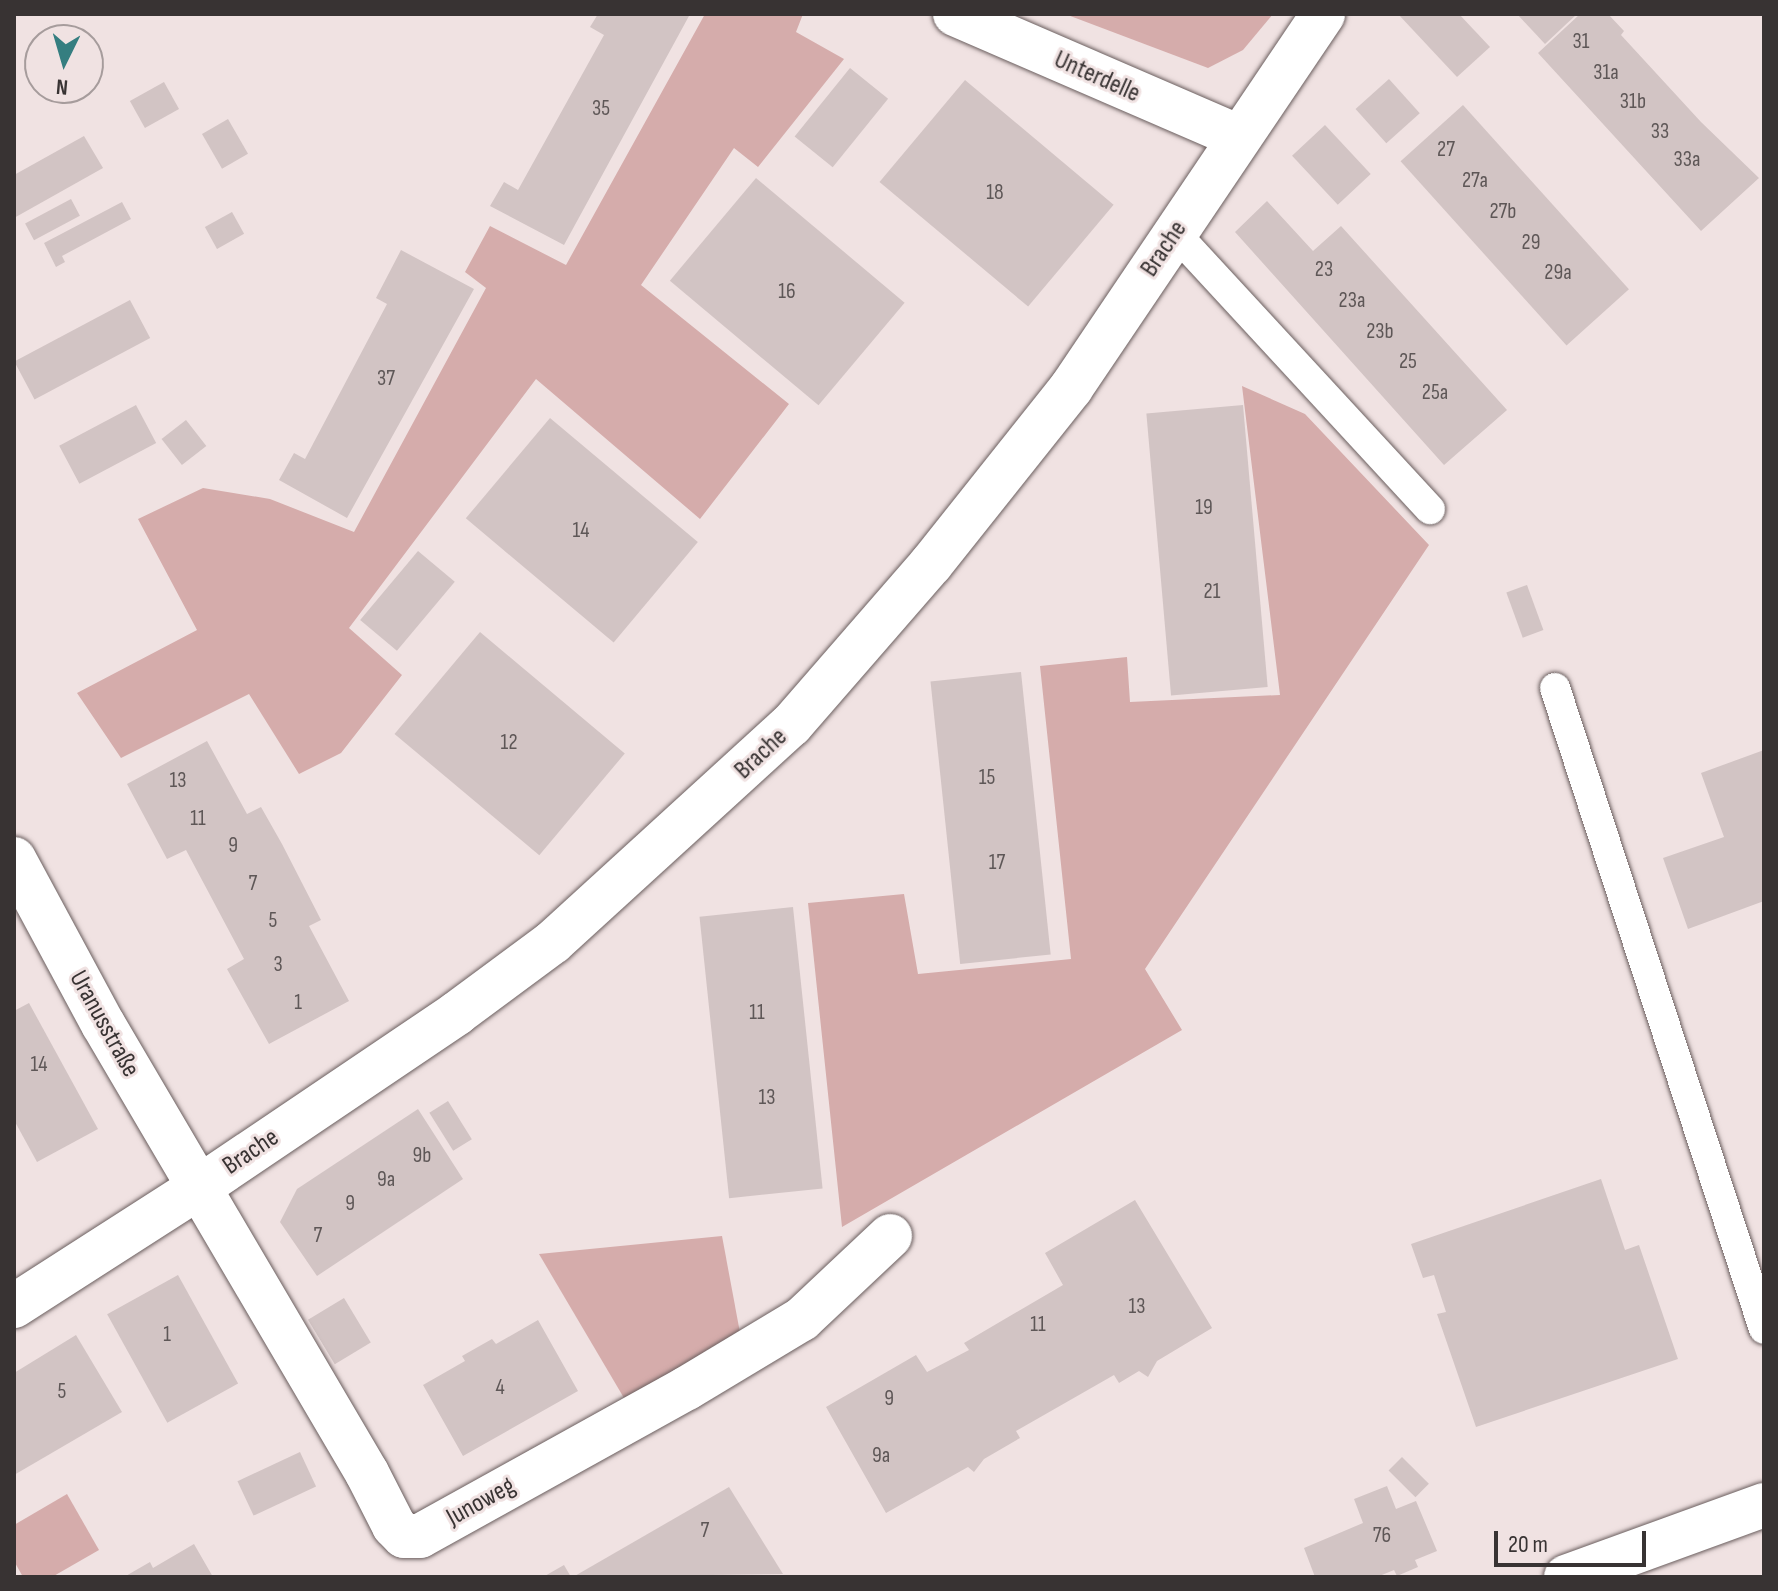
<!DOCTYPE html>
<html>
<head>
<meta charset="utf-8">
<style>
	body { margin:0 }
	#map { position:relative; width:1778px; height:1591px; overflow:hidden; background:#f0e2e2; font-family:"Sofia Sans Condensed",sans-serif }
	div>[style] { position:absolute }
	.green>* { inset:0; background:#d5acab }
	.building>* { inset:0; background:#d2c4c4; transform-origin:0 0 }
	.roads { filter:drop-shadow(0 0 2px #6a5e5e) drop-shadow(0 0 2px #6a5e5e) }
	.service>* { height:30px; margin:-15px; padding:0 15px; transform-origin:15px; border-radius:15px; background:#fff }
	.minor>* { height:44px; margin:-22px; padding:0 22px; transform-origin:22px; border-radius:22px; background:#fff }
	span { translate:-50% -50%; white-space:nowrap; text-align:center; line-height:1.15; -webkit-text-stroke:6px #f0e2e2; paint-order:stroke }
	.number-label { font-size:22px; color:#5e5757 }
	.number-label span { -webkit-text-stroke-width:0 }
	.street-label { font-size:26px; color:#383333 }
	.frame { position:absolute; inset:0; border:16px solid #383333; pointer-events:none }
	.north { position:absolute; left:24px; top:24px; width:80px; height:80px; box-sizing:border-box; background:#f0e2e2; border:2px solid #a69c9c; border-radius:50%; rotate:185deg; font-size:22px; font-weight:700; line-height:32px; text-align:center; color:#383333 }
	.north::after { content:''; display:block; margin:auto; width:28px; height:36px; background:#357e80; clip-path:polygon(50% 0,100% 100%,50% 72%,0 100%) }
	.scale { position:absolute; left:1494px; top:1531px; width:152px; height:36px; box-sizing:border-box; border:4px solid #383333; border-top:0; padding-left:10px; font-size:24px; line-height:28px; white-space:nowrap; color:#383333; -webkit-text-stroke:6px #f0e2e2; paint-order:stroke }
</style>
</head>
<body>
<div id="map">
	<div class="green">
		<i style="clip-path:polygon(705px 14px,803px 14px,796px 32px,844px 59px,758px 167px,734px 148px,641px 285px,789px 404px,700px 519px,536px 379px,349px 628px,402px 675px,341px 753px,299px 774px,249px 694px,121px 758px,77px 693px,197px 630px,138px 519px,203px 488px,270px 499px,354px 532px,486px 288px,465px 272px,490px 226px,566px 265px)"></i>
		<i style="clip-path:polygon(1065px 14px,1273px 14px,1243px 50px,1208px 68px)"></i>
		<i style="clip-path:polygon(1242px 386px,1305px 414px,1429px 545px,1145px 969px,1182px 1030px,842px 1227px,808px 903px,904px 894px,918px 974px,1071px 959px,1040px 666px,1127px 657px,1130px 702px,1280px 695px)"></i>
		<i style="clip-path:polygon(722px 1236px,741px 1338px,624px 1398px,539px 1254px)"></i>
		<i style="clip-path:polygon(67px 1494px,99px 1550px,52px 1577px,23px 1577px,14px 1561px,14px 1525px)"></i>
	</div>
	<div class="building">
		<i style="clip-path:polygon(598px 14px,689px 16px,564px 245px,490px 206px,504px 182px,518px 190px,604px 35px,590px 27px)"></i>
		<i style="clip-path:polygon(1398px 14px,1459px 14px,1490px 47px,1457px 77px)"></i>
		<i style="clip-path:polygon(1517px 14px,1577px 14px,1545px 44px)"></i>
		<i style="clip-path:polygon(1580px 14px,1608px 14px,1624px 31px,1621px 35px,1701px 122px,1759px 178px,1701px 231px,1538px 53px)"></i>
		<i style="left:850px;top:68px;width:49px;height:88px;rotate:39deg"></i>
		<i style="left:1389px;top:79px;width:46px;height:45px;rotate:48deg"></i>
		<i style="left:965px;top:80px;width:194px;height:133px;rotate:40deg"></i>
		<i style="left:164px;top:82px;width:31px;height:39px;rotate:61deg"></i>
		<i style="left:1463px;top:105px;width:248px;height:84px;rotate:48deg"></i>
		<i style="left:228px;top:119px;width:40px;height:30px;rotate:60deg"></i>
		<i style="left:1325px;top:125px;width:67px;height:45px;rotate:47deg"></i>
		<i style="clip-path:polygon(84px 136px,103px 168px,14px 218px,14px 175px)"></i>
		<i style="left:756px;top:178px;width:194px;height:134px;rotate:40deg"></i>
		<i style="left:71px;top:199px;width:19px;height:52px;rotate:62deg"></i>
		<i style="clip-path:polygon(1267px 201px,1313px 251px,1341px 226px,1507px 410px,1444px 465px,1235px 232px)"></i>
		<i style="clip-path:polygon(122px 202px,131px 219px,62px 256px,65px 262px,56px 267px,44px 243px)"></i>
		<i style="left:232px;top:212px;width:25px;height:31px;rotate:61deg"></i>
		<i style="clip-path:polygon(401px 250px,474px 289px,347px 518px,279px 480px,294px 453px,305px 459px,387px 304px,376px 298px)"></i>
		<i style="left:130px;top:300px;width:43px;height:131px;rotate:62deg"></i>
		<i style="left:136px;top:405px;width:43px;height:87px;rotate:62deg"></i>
		<i style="left:1243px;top:405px;width:283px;height:97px;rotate:85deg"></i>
		<i style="left:550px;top:418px;width:193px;height:131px;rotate:40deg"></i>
		<i style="left:186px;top:420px;width:33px;height:31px;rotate:52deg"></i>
		<i style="left:418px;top:551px;width:48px;height:90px;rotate:40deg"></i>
		<i style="left:1527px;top:585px;width:48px;height:22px;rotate:70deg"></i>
		<i style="left:480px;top:632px;width:189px;height:133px;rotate:40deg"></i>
		<i style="left:1021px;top:672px;width:284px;height:91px;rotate:84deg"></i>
		<i style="clip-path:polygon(207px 741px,247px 814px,261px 807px,282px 844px,321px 920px,309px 926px,349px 1001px,269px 1044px,227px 969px,244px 959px,186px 850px,167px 859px,127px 784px)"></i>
		<i style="clip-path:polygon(1764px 750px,1764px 901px,1688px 929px,1663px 858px,1724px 837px,1701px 773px)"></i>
		<i style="left:793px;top:907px;width:283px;height:94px;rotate:84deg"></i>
		<i style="clip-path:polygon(29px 1003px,98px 1129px,37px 1162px,14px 1120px,14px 1011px)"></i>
		<i style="left:448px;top:1101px;width:45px;height:22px;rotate:58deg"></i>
		<i style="clip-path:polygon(418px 1109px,463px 1179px,317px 1276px,280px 1222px,297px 1189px)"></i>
		<i style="clip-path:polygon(1601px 1179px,1625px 1250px,1639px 1245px,1678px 1359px,1476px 1427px,1437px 1314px,1446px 1312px,1434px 1275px,1423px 1278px,1411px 1244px)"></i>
		<i style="clip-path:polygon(1135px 1200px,1212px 1328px,1157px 1361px,1148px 1377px,1139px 1371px,1119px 1383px,1114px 1375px,1016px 1431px,1020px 1438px,984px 1459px,974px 1472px,968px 1467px,886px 1513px,826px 1407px,916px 1355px,927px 1372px,969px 1350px,964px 1343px,1063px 1285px,1045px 1253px)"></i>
		<i style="left:178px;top:1275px;width:124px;height:81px;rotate:61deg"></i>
		<i style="left:344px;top:1298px;width:52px;height:42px;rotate:59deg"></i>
		<i style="clip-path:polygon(538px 1320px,578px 1391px,463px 1456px,423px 1385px,465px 1361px,462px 1356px,492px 1339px,496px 1344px)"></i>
		<i style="clip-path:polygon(76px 1335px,122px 1412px,14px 1475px,14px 1373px)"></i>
		<i style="left:300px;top:1452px;width:38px;height:69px;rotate:65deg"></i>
		<i style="left:1402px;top:1457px;width:38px;height:19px;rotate:45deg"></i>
		<i style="clip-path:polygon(1387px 1486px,1396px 1509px,1416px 1501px,1437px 1551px,1415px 1560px,1418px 1567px,1397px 1576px,1394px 1570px,1377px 1577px,1315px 1577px,1304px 1548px,1363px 1523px,1354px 1499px)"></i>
		<i style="clip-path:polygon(729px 1487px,783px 1574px,573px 1577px)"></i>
		<i style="clip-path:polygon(194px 1544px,213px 1577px,124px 1577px,150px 1562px,153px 1568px)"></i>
		<i style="clip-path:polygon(564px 1565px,571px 1577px,543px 1577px)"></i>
	</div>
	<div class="roads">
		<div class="service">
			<i style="left:1175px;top:233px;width:376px;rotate:47.3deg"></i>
			<i style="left:1555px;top:688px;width:674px;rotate:71.94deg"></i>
		</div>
		<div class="minor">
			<i style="left:955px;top:14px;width:309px;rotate:23.4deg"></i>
			<i style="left:14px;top:859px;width:187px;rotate:61.7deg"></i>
			<i style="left:103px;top:1024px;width:521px;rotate:59.55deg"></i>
			<i style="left:367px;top:1473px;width:59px;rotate:63deg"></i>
			<i style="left:394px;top:1526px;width:14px;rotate:45deg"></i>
			<i style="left:404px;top:1536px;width:16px"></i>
			<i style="left:420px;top:1536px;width:305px;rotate:-29deg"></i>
			<i style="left:687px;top:1388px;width:134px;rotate:-31deg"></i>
			<i style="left:802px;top:1319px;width:121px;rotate:-43.3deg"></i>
			<i style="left:14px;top:1306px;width:219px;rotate:-32.7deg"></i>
			<i style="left:198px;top:1188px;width:313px;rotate:-34deg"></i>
			<i style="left:457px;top:1013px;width:119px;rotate:-36.5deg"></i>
			<i style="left:553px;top:942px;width:322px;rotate:-42.4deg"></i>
			<i style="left:791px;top:725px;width:213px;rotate:-49deg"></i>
			<i style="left:931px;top:564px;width:225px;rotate:-51.5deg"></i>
			<i style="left:1071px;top:388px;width:451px;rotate:-56deg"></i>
			<i style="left:1566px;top:1577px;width:211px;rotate:-20deg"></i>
		</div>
	</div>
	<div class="number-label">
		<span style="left:1581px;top:42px">31</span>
		<span style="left:1606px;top:73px">31a</span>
		<span style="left:1633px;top:102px">31b</span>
		<span style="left:601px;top:109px">35</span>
		<span style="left:1660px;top:132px">33</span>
		<span style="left:1446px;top:150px">27</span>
		<span style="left:1687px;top:160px">33a</span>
		<span style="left:1475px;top:181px">27a</span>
		<span style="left:995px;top:193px">18</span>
		<span style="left:1503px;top:212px">27b</span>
		<span style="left:1531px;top:243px">29</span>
		<span style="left:1324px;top:270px">23</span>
		<span style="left:1558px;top:273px">29a</span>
		<span style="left:787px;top:292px">16</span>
		<span style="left:1352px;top:301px">23a</span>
		<span style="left:1380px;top:332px">23b</span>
		<span style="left:1408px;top:362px">25</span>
		<span style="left:386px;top:379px">37</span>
		<span style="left:1435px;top:393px">25a</span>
		<span style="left:1204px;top:508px">19</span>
		<span style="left:581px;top:531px">14</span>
		<span style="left:1212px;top:592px">21</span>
		<span style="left:509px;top:743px">12</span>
		<span style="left:987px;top:778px">15</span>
		<span style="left:178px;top:781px">13</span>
		<span style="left:198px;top:819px">11</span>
		<span style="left:233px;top:846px">9</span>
		<span style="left:997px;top:863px">17</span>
		<span style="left:253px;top:884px">7</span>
		<span style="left:273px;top:921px">5</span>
		<span style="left:278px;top:965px">3</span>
		<span style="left:298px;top:1003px">1</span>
		<span style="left:757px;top:1013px">11</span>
		<span style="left:39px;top:1065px">14</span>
		<span style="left:767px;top:1098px">13</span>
		<span style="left:422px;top:1156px">9b</span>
		<span style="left:386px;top:1180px">9a</span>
		<span style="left:350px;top:1204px">9</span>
		<span style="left:318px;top:1236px">7</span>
		<span style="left:1137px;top:1307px">13</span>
		<span style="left:1038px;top:1325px">11</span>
		<span style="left:167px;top:1335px">1</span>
		<span style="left:500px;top:1388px">4</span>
		<span style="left:62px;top:1392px">5</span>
		<span style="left:889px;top:1399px">9</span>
		<span style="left:881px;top:1456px">9a</span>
		<span style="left:705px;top:1531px">7</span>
		<span style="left:1382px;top:1536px">76</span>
	</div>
	<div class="street-label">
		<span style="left:1097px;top:77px;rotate:24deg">Unterdelle</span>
		<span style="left:1164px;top:249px;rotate:-56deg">Brache</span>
		<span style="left:761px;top:754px;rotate:-43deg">Brache</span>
		<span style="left:104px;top:1024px;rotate:61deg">Uranusstraße</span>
		<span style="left:251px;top:1152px;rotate:-34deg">Brache</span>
		<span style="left:481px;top:1502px;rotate:-29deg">Junoweg</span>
	</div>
	<div class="frame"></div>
	<div class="north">N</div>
	<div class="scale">20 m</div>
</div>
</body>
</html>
